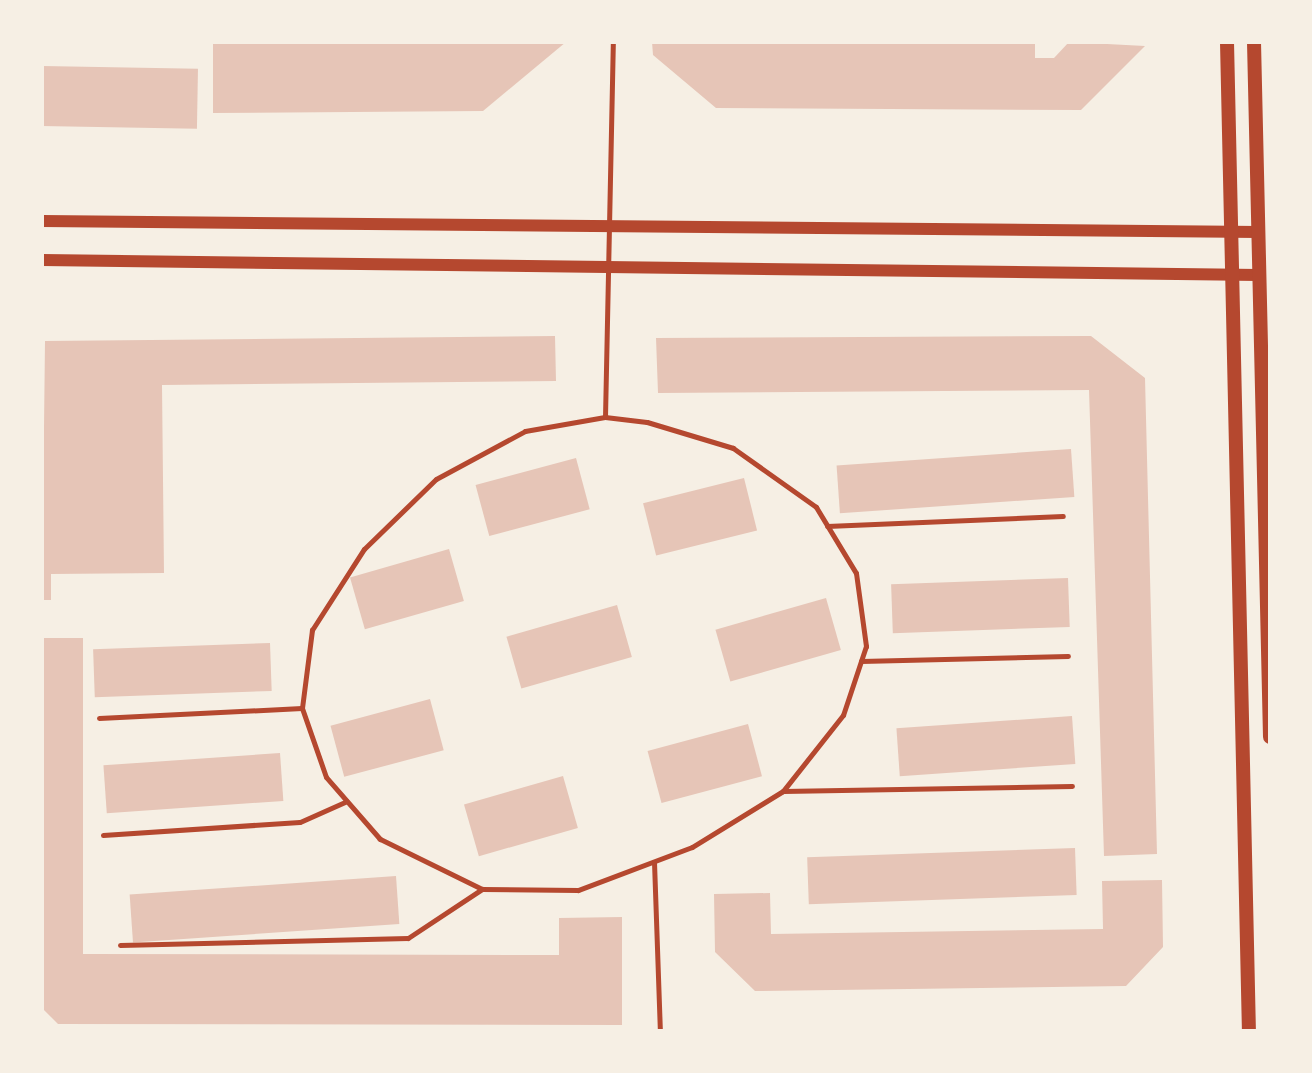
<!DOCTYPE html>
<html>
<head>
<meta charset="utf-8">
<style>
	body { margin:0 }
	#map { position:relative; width:1312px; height:1073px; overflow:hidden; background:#f6efe4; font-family:Raleway,sans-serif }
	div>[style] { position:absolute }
	.building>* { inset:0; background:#e6c5b7; transform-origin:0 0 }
	.service>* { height:5px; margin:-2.5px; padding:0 2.5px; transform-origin:2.5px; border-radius:2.5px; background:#b5482f }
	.tertiary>* { height:12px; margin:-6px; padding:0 6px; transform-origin:6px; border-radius:6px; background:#b5482f }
	.secondary>* { height:14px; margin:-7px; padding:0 7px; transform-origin:7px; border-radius:7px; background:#b5482f }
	span { translate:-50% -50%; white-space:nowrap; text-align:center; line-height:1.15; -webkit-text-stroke:7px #f6efe4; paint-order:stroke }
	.frame { position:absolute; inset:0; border:44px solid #f6efe4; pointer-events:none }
</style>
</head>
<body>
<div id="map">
	<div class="building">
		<i style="clip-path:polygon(213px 42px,566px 42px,483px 111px,213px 113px)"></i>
		<i style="clip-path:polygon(652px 42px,1035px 42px,1035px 58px,1054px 58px,1069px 42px,1145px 46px,1081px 110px,716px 108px,653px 55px)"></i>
		<i style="left:42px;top:66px;width:156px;height:60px;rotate:1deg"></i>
		<i style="clip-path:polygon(555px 336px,556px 381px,162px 385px,164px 573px,51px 574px,51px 600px,42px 600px,45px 341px)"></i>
		<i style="clip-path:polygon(1091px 336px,1145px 378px,1157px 854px,1104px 856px,1089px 390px,658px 393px,656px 338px)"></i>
		<i style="left:1071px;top:449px;width:48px;height:235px;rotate:86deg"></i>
		<i style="left:576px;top:458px;width:53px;height:104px;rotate:75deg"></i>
		<i style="left:744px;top:478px;width:54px;height:104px;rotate:76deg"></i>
		<i style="left:449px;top:549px;width:54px;height:103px;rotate:74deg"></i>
		<i style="left:1068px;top:578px;width:49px;height:177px;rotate:88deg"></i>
		<i style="left:826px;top:598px;width:54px;height:115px;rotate:74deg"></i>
		<i style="left:617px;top:605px;width:54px;height:115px;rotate:74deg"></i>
		<i style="clip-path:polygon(42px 638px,83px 638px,83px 954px,559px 955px,559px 918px,622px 917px,622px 1025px,58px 1024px,42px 1008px)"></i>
		<i style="left:270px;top:643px;width:48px;height:177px;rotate:88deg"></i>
		<i style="left:430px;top:699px;width:53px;height:103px;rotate:75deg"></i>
		<i style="left:1072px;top:716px;width:48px;height:176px;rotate:86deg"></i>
		<i style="left:748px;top:724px;width:54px;height:104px;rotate:75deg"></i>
		<i style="left:280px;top:753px;width:48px;height:177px;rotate:86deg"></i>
		<i style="left:563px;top:776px;width:54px;height:103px;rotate:74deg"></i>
		<i style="left:1075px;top:848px;width:47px;height:268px;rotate:88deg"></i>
		<i style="left:396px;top:876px;width:48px;height:267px;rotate:86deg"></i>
		<i style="clip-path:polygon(1162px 880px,1163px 947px,1126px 986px,755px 991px,715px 952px,714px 894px,770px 893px,771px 934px,1103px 929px,1102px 881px)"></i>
	</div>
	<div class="service">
		<i style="left:605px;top:417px;width:42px;rotate:6.8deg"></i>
		<i style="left:647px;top:422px;width:90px;rotate:16.8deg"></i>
		<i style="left:733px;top:448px;width:102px;rotate:35.4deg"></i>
		<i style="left:816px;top:507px;width:77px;rotate:58.8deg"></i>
		<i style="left:856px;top:573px;width:74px;rotate:82.2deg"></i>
		<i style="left:866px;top:646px;width:73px;rotate:108.4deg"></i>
		<i style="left:843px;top:715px;width:97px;rotate:128.3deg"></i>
		<i style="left:783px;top:791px;width:107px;rotate:148.4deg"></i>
		<i style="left:692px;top:847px;width:122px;rotate:159.3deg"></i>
		<i style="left:578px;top:890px;width:96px;rotate:-179.4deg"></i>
		<i style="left:482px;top:889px;width:114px;rotate:-153.9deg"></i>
		<i style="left:380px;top:839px;width:82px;rotate:-131.1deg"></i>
		<i style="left:326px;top:777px;width:73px;rotate:-109.2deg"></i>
		<i style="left:302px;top:708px;width:79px;rotate:-82.7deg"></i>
		<i style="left:312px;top:630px;width:96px;rotate:-57.3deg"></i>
		<i style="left:364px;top:549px;width:100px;rotate:-44.2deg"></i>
		<i style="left:436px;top:479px;width:101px;rotate:-28.3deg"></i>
		<i style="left:525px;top:431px;width:81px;rotate:-9.9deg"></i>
		<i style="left:605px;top:417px;width:375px;rotate:-88.8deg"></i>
		<i style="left:827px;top:526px;width:236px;rotate:-2.4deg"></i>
		<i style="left:861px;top:661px;width:207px;rotate:-1.4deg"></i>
		<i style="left:99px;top:718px;width:203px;rotate:-2.8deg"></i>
		<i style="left:783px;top:791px;width:289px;rotate:-1deg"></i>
		<i style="left:103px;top:835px;width:197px;rotate:-3.8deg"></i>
		<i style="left:300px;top:822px;width:51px;rotate:-24.1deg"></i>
		<i style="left:654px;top:862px;width:169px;rotate:88deg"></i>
		<i style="left:120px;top:945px;width:288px;rotate:-1.4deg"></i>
		<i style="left:408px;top:938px;width:89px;rotate:-33.5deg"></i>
	</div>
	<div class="tertiary">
		<i style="left:42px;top:221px;width:1216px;rotate:0.52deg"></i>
		<i style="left:42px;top:260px;width:1216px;rotate:0.71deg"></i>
	</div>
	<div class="secondary">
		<i style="left:1227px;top:42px;width:989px;rotate:88.73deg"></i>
		<i style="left:1254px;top:42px;width:695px;rotate:88.68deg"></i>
	</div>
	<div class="frame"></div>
</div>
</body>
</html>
